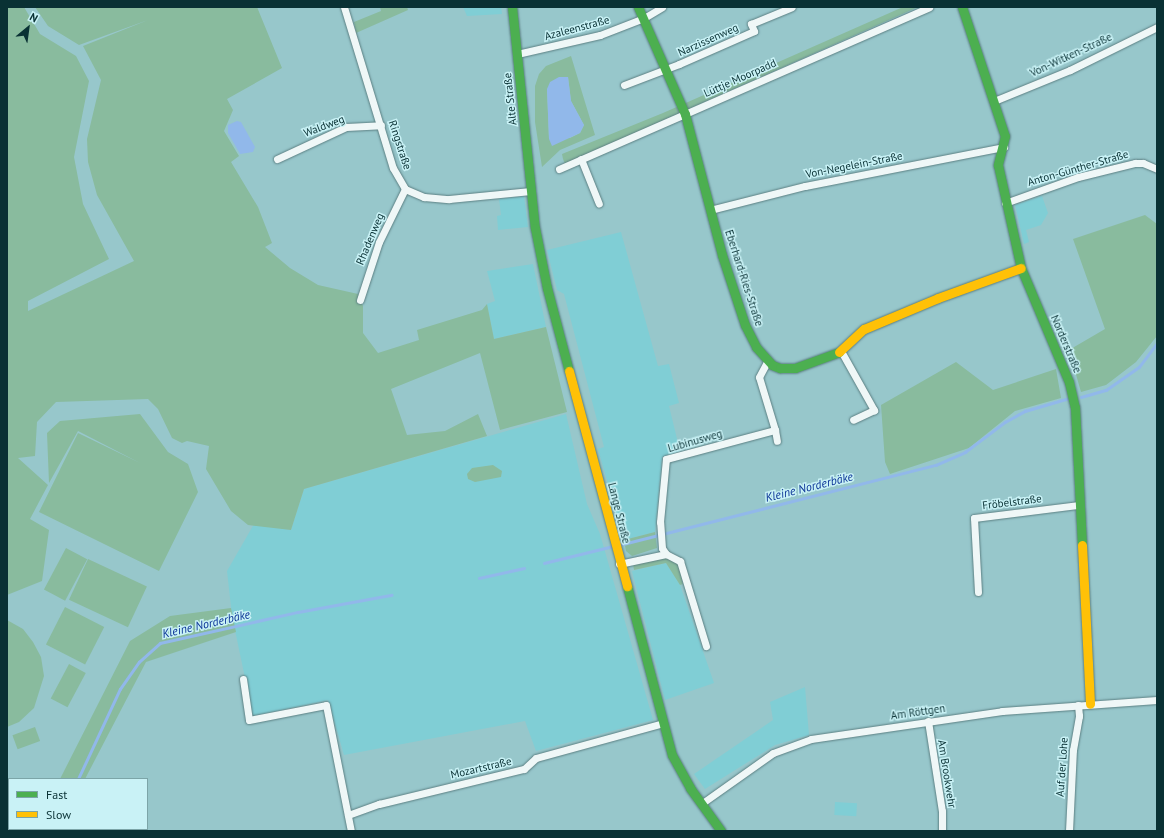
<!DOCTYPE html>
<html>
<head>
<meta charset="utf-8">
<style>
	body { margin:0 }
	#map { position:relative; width:1164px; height:838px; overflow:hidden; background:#97c7cb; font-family:"PT Sans",sans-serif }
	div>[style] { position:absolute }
	.built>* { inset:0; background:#80ced5; transform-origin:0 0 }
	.green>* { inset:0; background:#89bb9e; transform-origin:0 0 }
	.water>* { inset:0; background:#91b8ea }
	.stream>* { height:2.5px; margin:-1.25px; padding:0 1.25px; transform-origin:1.25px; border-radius:1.25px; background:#91b8ea }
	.roads { filter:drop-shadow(0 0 1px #5b7f82) drop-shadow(0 0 1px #5b7f82) }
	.street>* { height:7px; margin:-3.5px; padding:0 3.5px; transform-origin:3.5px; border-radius:3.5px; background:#eff7f7 }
	.fast>* { height:9px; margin:-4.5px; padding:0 4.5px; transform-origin:4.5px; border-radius:4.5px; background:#4caf50 }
	.slow>* { height:9px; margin:-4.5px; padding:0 4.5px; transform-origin:4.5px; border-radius:4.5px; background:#ffc107 }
	span { translate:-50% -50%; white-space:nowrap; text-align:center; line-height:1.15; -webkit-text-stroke:3px #c9f2f6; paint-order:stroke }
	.street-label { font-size:11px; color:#093134 }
	.water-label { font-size:12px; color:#0b3496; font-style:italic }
	.frame { position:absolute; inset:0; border:8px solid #093134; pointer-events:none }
	.legend { position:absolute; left:8px; top:778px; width:140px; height:52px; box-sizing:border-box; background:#c9f2f6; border:1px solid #7ca5a8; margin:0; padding:5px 7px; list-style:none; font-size:12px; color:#093134 }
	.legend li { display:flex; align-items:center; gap:8px; height:20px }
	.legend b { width:20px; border:1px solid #7ca5a8 }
	.north { position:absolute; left:8px; top:8px; width:40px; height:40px; -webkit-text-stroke:3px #c9f2f6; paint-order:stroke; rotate:29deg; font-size:11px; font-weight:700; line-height:16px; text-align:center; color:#093134 }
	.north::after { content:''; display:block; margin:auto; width:14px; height:18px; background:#093134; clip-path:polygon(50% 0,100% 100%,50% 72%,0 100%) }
</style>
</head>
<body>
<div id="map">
	<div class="built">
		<i style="clip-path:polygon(463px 7px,501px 7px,502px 14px,467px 16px)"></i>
		<i style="clip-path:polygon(524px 196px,528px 227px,498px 230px,497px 216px,501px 215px,499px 199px)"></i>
		<i style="clip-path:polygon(1042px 196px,1048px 213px,1041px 225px,1026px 230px,1029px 242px,1024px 244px,1015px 205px)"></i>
		<i style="clip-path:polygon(621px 232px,658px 366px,669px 364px,679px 403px,669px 406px,680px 451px,662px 457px,655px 532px,624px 540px,598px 449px,604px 447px,564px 294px,557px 290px,547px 250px)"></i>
		<i style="clip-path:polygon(533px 264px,546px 327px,494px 339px,487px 304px,495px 301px,487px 271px)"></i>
		<i style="clip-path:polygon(566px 414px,587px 504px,600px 534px,653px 720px,536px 751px,525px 721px,344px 755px,328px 700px,253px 716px,232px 616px,227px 571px,254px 524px,291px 530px,304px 489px)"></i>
		<i style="clip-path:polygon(666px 563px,680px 585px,714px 683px,665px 700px,632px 571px)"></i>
		<i style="clip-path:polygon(805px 687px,809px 735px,775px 745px,705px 789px,694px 774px,773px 720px,770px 702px)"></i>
		<i style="left:835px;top:802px;width:22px;height:13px;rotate:3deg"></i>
	</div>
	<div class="green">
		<i style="clip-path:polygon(7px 7px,24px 7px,40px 34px,76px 56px,89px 81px,74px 157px,83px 204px,109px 259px,28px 301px,28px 311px,134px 261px,97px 195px,88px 162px,87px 139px,101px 80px,83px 46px,148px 20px,79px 45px,48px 26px,35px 7px,257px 7px,282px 68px,227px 99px,233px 110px,224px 131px,239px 156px,231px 162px,258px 207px,272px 243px,265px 247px,290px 268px,318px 285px,358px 294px,363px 306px,363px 333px,378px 353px,419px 340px,417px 330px,482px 310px,487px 304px,494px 339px,546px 327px,567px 412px,500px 430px,480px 353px,391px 389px,407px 435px,445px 431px,478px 414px,487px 436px,304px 489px,291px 530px,248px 525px,231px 511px,206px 469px,209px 446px,187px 441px,182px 443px,172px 438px,158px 409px,148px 399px,56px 402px,37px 422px,35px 456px,18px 458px,48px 485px,30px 519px,49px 530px,42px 581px,7px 595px)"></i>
		<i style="clip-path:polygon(380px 7px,407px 7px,408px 10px,356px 33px,354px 22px,381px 11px)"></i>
		<i style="clip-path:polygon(903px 7px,918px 7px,565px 164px,563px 159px,562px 154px,663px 113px)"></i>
		<i style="clip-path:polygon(evenodd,571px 56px,595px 135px,560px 150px,542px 167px,535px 122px,535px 86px,539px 74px,546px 66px,571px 56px,568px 77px,571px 101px,584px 125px,580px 133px,570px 138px,549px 139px,547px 89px,568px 77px)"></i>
		<i style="clip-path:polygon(1145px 215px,1157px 224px,1157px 336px,1136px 362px,1106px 385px,1081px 392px,1069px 350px,1105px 329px,1073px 239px)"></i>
		<i style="clip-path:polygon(956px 362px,993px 390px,1056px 369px,1061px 398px,1015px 411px,969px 448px,890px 474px,885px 462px,881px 405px)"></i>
		<i style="clip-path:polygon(140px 414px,168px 452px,188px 464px,198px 492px,159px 571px,39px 512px,78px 433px,140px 463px,78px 431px,49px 483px,47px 433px,60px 421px)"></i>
		<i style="clip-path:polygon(493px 465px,502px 471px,501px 477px,475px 482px,468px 479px,467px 474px,472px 468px)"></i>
		<i style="clip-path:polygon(655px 532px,657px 548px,632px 556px,626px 551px,624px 540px)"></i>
		<i style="left:66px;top:548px;width:24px;height:47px;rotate:28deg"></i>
		<i style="clip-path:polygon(666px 557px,678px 564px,683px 584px,680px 585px,666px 563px,634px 570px,633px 564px)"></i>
		<i style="left:88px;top:559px;width:65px;height:45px;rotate:25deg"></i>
		<i style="left:65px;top:607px;width:44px;height:42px;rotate:27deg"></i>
		<i style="clip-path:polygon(231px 608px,236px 632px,146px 662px,85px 779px,60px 779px,130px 641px,170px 616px)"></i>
		<i style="clip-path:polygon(7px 620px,23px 629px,33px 642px,41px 657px,44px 676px,34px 708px,19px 722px,7px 727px)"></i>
		<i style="left:69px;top:664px;width:19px;height:39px;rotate:28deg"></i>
		<i style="left:35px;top:727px;width:15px;height:24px;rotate:70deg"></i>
	</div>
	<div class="water">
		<i style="clip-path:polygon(559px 77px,568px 77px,571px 101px,584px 125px,580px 133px,552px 146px,549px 139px,547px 89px,550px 82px)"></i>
		<i style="clip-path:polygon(237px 121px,241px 122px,255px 147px,253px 152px,240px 154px,228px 133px,228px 125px)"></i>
	</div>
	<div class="stream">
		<i style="left:1081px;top:397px;width:26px;rotate:-16deg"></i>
		<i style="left:1106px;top:390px;width:40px;rotate:-34.9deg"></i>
		<i style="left:1139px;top:367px;width:30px;rotate:-53deg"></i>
		<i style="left:619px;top:545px;width:327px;rotate:-14.2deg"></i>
		<i style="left:936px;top:465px;width:32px;rotate:-24deg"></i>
		<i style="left:965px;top:452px;width:50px;rotate:-36.9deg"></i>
		<i style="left:1005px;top:422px;width:23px;rotate:-29deg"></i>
		<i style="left:1025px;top:411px;width:43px;rotate:-16.3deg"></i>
		<i style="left:544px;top:563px;width:72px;rotate:-13.7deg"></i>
		<i style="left:479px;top:578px;width:46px;rotate:-12.5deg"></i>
		<i style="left:78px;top:779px;width:99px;rotate:-65deg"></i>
		<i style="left:120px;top:689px;width:33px;rotate:-55deg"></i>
		<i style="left:139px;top:662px;width:28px;rotate:-42deg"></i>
		<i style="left:160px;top:643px;width:141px;rotate:-12.7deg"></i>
		<i style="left:298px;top:612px;width:95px;rotate:-10.4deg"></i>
		<i style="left:53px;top:831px;width:2px;rotate:-63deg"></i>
	</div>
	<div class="roads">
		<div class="street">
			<i style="left:344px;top:7px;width:168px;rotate:73.1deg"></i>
			<i style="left:393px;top:168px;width:24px;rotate:60deg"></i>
			<i style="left:405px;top:189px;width:21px;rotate:23deg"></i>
			<i style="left:424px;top:197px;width:25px;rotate:5deg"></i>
			<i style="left:449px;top:199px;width:82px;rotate:-5.6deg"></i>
			<i style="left:517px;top:54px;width:85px;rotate:-12.9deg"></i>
			<i style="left:600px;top:35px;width:47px;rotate:-21.1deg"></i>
			<i style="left:644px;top:18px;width:21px;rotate:-31deg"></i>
			<i style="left:624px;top:85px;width:59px;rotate:-20.9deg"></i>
			<i style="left:679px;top:64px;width:82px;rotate:-23.7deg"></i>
			<i style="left:754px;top:31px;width:8px;rotate:-113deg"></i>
			<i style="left:751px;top:24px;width:44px;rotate:-22.5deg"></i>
			<i style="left:994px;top:101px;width:82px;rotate:-22.2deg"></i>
			<i style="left:1070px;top:70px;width:97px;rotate:-26.3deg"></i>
			<i style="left:277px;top:159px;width:76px;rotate:-24.9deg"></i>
			<i style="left:346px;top:127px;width:35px;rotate:-3deg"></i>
			<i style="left:581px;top:159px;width:48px;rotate:68.2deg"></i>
			<i style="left:559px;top:169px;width:404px;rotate:-23.6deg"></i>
			<i style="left:1005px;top:203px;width:77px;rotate:-19.6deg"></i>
			<i style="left:1078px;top:177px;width:59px;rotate:-13.8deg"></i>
			<i style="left:1135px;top:163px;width:8px"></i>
			<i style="left:1143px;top:163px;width:15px;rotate:23deg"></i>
			<i style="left:710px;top:210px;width:98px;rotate:-14.2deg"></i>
			<i style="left:805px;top:186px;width:203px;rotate:-11.1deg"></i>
			<i style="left:360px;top:300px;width:61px;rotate:-71.9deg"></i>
			<i style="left:379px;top:242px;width:59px;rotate:-63.9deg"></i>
			<i style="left:841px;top:351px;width:68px;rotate:60.8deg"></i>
			<i style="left:874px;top:410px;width:23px;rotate:155deg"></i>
			<i style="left:775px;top:430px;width:11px;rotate:80deg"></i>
			<i style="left:666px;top:554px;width:7px;rotate:-124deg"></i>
			<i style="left:662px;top:548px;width:26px;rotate:-94deg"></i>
			<i style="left:660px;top:522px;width:63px;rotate:-84.6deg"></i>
			<i style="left:666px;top:459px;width:113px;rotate:-14.9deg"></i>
			<i style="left:775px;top:430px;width:55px;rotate:-106.8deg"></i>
			<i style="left:759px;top:377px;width:17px;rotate:-62deg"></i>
			<i style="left:619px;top:564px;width:48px;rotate:-12deg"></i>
			<i style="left:666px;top:554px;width:16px;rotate:27deg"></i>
			<i style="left:680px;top:561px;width:89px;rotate:73deg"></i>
			<i style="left:978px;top:592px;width:74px;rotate:-93.1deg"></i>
			<i style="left:974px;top:518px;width:106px;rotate:-7.1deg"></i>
			<i style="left:243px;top:679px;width:41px;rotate:81.7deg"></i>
			<i style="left:249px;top:720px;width:78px;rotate:-11deg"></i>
			<i style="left:326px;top:705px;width:128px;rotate:78.8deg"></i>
			<i style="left:928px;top:721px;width:91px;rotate:81.2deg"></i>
			<i style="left:942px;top:811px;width:20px;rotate:90deg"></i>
			<i style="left:701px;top:804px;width:88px;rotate:-35.3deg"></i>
			<i style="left:773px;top:753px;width:40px;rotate:-20.2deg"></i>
			<i style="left:811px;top:739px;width:193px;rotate:-8.3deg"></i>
			<i style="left:1002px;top:711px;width:155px;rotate:-4.1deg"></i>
			<i style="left:348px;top:815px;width:33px;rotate:-20deg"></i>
			<i style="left:379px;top:804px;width:149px;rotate:-13.6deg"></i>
			<i style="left:524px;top:769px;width:16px;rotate:-43deg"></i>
			<i style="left:536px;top:758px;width:132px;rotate:-15.4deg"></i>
			<i style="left:86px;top:829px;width:4px;rotate:27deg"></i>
			<i style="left:1069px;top:831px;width:81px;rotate:-87.2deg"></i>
			<i style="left:1073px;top:750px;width:35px;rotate:-80deg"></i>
			<i style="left:1079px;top:716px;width:11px;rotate:-95deg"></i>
		</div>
		<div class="fast">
			<i style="left:512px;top:7px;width:222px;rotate:84.1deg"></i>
			<i style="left:535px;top:228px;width:61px;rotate:78.7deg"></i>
			<i style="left:547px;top:288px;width:86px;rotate:75.2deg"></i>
			<i style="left:638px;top:7px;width:117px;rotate:66.3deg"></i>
			<i style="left:685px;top:114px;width:146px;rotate:75.3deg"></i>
			<i style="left:722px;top:255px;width:74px;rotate:71.8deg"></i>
			<i style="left:745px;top:325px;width:25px;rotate:63deg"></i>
			<i style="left:756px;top:347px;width:24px;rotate:48deg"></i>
			<i style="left:772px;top:365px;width:9px;rotate:21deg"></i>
			<i style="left:780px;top:368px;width:15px"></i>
			<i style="left:795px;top:368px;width:47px;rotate:-20deg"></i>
			<i style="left:962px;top:7px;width:136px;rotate:71.6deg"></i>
			<i style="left:1005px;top:136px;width:30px;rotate:104deg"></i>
			<i style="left:998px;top:165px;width:106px;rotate:77.4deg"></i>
			<i style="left:1021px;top:268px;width:124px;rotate:67.2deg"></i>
			<i style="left:1069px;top:382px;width:26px;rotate:77deg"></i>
			<i style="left:1075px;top:407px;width:138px;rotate:87.1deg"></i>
			<i style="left:627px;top:586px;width:175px;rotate:75.1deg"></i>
			<i style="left:672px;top:755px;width:38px;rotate:61deg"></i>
			<i style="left:690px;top:788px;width:53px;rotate:54.2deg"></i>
		</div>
		<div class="slow">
			<i style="left:839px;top:352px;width:34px;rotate:-43deg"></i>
			<i style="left:864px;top:329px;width:80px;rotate:-22.7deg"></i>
			<i style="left:938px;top:298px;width:88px;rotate:-19.9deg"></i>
			<i style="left:569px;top:371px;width:223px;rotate:74.9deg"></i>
			<i style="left:1082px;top:545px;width:159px;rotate:87.1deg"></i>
		</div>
	</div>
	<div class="street-label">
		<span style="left:577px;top:28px;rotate:-15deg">Azaleenstraße</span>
		<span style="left:708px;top:40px;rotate:-24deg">Narzissenweg</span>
		<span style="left:1071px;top:55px;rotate:-25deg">Von-Witken-Straße</span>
		<span style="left:740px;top:78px;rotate:-24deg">Lüttje Moorpadd</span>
		<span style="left:510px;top:99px;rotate:-96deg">Alte Straße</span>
		<span style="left:324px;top:126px;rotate:-21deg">Waldweg</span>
		<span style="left:400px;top:145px;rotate:72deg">Ringstraße</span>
		<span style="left:854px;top:165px;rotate:-11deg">Von-Negelein-Straße</span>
		<span style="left:1078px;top:168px;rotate:-16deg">Anton-Günther-Straße</span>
		<span style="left:370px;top:239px;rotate:-67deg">Rhadenweg</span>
		<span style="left:744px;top:278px;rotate:72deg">Eberhard-Ries-Straße</span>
		<span style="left:1066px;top:344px;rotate:67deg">Norderstraße</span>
		<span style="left:695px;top:441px;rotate:-16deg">Lubinusweg</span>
		<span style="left:1012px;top:502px;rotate:-7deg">Fröbelstraße</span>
		<span style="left:619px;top:513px;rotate:76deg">Lange Straße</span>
		<span style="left:918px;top:712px;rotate:-8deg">Am Röttgen</span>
		<span style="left:1062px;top:767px;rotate:-86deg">Auf der Lohe</span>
		<span style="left:481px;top:768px;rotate:-13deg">Mozartstraße</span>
		<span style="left:947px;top:774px;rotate:81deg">Am Brookwehr</span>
	</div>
	<div class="water-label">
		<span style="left:809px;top:487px;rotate:-14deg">Kleine Norderbäke</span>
		<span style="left:206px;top:624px;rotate:-13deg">Kleine Norderbäke</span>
	</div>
	<div class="frame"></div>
	<ul class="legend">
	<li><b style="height:5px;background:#4caf50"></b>Fast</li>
	<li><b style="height:5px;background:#ffc107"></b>Slow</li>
	</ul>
	<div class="north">N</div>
</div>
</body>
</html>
